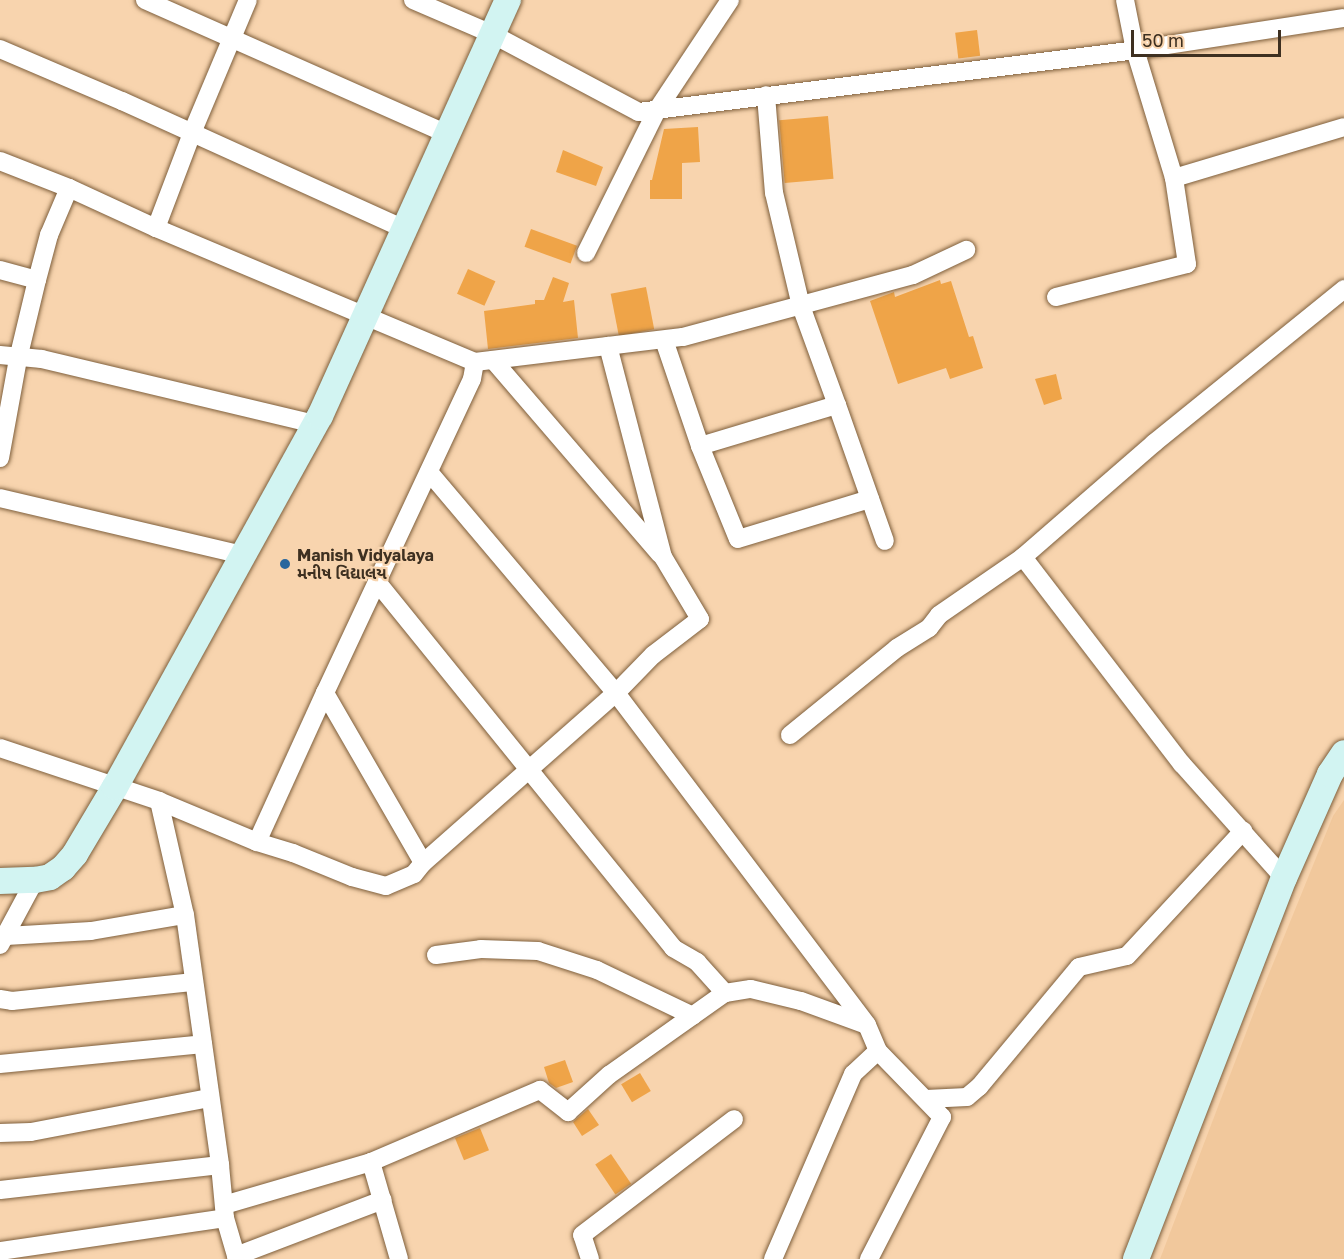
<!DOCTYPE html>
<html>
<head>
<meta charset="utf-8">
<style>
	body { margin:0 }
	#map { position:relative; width:1344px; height:1259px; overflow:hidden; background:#f8d4ae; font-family:"Golos Text","Noto Sans Gujarati",sans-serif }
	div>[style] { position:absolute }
	.built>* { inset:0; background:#f1c89c }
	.building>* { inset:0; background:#efa448; transform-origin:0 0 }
	.roads { filter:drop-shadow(0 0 2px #7e5f3c) drop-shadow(0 0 2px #7e5f3c) }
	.minor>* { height:18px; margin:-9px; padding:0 9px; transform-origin:9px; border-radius:9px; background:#fff }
	.secondary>* { height:26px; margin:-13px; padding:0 13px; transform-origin:13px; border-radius:13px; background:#d2f4f2 }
	.dots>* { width:16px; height:16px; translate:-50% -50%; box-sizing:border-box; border:3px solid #f8d4ae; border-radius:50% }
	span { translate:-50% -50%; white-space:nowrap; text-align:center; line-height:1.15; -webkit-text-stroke:4.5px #f8d4ae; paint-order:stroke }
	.poi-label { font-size:16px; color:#3e3021; font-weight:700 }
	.left { translate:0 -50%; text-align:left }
	.scale { position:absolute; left:1131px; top:30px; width:150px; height:27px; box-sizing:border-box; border:3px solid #3e3021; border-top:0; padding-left:8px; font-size:18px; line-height:21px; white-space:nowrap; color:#3e3021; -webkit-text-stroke:4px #f8d4ae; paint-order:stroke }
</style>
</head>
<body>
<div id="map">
	<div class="built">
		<i style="clip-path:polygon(1344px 800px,1344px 1259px,1160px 1259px,1262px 991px,1333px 816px)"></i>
	</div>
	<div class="building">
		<i style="left:977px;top:30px;width:26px;height:22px;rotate:83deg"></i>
		<i style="left:828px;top:116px;width:63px;height:49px;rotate:85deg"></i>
		<i style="clip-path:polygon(698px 127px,700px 162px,682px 163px,682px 199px,650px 199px,650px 180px,652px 180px,664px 129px)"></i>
		<i style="clip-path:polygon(563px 150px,603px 167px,596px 186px,556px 172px)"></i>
		<i style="left:531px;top:229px;width:49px;height:19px;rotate:20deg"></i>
		<i style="left:468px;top:269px;width:30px;height:27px;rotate:24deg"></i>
		<i style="clip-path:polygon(553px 277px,569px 283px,563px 302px,574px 300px,578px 338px,488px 349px,484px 311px,535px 304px,535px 300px,544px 300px)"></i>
		<i style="clip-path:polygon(940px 280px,941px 284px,951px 281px,969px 337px,973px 336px,983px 368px,950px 379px,946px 368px,898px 384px,870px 301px,894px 292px,895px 297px)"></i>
		<i style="left:646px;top:287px;width:43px;height:36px;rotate:79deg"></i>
		<i style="clip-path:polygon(1056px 374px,1062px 399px,1044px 405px,1035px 379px)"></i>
		<i style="clip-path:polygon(565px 1060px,573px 1082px,556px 1088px,549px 1083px,544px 1067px)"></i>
		<i style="left:640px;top:1073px;width:21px;height:22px;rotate:59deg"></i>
		<i style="clip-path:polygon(588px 1109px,599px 1125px,582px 1136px,573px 1122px)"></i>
		<i style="left:480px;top:1128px;width:24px;height:27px;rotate:68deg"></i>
		<i style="left:611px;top:1154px;width:36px;height:19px;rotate:56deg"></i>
	</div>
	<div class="roads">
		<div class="minor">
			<i style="left:145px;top:0;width:330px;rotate:23.9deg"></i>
			<i style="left:413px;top:0;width:86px;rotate:23.3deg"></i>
			<i style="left:492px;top:34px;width:166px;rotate:28deg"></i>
			<i style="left:639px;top:112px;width:500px;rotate:-7.1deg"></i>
			<i style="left:1135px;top:50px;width:211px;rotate:-8.7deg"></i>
			<i style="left:0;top:49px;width:133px;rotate:23.1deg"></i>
			<i style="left:122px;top:101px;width:310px;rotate:24.4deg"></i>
			<i style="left:0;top:161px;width:74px;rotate:21.4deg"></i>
			<i style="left:1174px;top:178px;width:177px;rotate:-16.7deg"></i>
			<i style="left:156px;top:228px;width:102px;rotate:-69.2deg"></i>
			<i style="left:192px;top:133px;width:144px;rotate:-67.2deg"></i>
			<i style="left:586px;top:253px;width:160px;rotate:-63.6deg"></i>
			<i style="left:657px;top:110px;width:132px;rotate:-56.4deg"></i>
			<i style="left:0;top:270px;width:38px;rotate:15deg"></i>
			<i style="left:1056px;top:297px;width:135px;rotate:-14.1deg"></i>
			<i style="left:1187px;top:264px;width:87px;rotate:-98.6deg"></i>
			<i style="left:1174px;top:178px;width:134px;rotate:-106.9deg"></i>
			<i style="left:1135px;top:50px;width:51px;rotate:-101.3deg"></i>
			<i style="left:664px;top:340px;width:112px;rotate:71.2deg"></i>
			<i style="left:700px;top:446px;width:100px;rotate:67.8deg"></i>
			<i style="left:738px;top:539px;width:138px;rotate:-16.9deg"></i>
			<i style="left:0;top:355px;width:42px;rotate:5.4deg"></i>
			<i style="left:42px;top:359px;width:281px;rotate:13.4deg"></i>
			<i style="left:493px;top:360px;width:256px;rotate:49.3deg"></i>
			<i style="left:475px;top:362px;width:209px;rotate:-6.9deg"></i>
			<i style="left:683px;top:337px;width:238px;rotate:-15.1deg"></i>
			<i style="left:913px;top:275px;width:59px;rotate:-25.3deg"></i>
			<i style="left:837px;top:405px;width:144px;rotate:70.6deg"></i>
			<i style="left:700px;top:446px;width:143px;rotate:-16.7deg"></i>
			<i style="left:837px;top:405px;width:105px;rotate:-110deg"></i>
			<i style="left:801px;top:306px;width:116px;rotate:-103.4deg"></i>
			<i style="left:774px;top:193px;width:98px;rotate:-94.7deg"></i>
			<i style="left:0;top:458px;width:101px;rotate:-79.7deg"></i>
			<i style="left:18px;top:359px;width:81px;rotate:-76.5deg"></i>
			<i style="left:37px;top:280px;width:47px;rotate:-75.1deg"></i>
			<i style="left:49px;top:235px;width:51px;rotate:-66.9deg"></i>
			<i style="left:69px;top:188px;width:96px;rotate:24.7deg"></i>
			<i style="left:156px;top:228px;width:346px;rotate:22.8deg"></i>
			<i style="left:475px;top:362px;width:17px;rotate:100deg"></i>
			<i style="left:472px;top:379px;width:347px;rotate:115.1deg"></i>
			<i style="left:325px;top:693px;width:196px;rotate:60deg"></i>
			<i style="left:423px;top:863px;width:257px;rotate:-41.4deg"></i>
			<i style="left:616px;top:693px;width:416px;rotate:52.9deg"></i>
			<i style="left:429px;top:472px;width:289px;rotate:49.8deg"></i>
			<i style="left:616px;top:693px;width:53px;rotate:-45.8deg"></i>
			<i style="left:653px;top:655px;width:59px;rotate:-37.5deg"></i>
			<i style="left:700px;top:619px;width:72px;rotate:-120.8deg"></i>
			<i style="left:663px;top:557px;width:218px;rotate:-104.6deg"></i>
			<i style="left:0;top:498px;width:250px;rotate:13.2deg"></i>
			<i style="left:1023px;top:557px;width:261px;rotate:52.5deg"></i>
			<i style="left:1182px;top:764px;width:153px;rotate:48.2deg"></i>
			<i style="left:377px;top:582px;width:471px;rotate:51deg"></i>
			<i style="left:673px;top:948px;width:28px;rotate:30deg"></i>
			<i style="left:697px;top:962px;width:42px;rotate:47.9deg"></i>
			<i style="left:790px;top:735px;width:138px;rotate:-39.1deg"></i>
			<i style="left:897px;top:648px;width:38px;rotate:-32deg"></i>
			<i style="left:929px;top:628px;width:16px;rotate:-52deg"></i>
			<i style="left:939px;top:615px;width:102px;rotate:-34.6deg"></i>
			<i style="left:1023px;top:557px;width:174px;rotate:-41deg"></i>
			<i style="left:1154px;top:443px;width:245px;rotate:-39deg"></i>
			<i style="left:0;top:748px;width:168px;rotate:18.4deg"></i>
			<i style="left:159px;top:801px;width:117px;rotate:77.2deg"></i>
			<i style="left:185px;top:915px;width:252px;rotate:82deg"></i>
			<i style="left:220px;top:1165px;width:221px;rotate:173.5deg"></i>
			<i style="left:159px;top:801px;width:106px;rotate:22.7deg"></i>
			<i style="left:257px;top:842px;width:38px;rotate:17deg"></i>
			<i style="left:293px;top:853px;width:64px;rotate:22.1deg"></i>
			<i style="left:352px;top:877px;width:35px;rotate:15deg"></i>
			<i style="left:386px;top:886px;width:30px;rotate:-23deg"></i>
			<i style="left:414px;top:874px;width:14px;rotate:-51deg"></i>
			<i style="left:257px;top:842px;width:164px;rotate:-65.5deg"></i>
			<i style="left:6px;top:936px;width:85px;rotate:-3.4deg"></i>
			<i style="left:91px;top:931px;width:95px;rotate:-9.7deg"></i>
			<i style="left:0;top:945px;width:74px;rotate:-61.7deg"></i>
			<i style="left:436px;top:955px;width:45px;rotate:-7.6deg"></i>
			<i style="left:481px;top:949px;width:57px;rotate:2deg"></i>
			<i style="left:538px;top:951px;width:62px;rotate:17.9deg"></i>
			<i style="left:597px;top:970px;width:106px;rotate:25.6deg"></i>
			<i style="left:0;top:999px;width:12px;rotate:9deg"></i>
			<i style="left:12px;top:1001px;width:183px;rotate:-6deg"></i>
			<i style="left:0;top:1064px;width:204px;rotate:-5.6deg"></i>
			<i style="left:926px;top:1099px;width:41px;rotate:-2.8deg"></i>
			<i style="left:967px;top:1097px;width:16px;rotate:-40deg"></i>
			<i style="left:979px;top:1087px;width:156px;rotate:-50.2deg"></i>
			<i style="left:1079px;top:967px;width:49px;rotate:-12.9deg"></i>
			<i style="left:1127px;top:956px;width:171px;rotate:-47.1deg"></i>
			<i style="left:0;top:1133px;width:31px;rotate:-2deg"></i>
			<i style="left:31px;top:1132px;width:182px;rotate:-10.8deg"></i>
			<i style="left:371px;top:1162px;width:184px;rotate:-23.1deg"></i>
			<i style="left:540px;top:1090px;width:36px;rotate:38deg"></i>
			<i style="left:568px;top:1112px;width:55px;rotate:-42.1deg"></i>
			<i style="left:609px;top:1075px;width:142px;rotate:-35.3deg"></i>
			<i style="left:725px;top:993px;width:26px;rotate:-9deg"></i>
			<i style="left:751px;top:989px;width:51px;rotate:13.5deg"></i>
			<i style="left:801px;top:1001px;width:70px;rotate:20deg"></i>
			<i style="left:867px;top:1025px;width:28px;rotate:67deg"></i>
			<i style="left:878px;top:1051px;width:92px;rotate:45.9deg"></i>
			<i style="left:942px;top:1117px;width:160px;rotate:117.2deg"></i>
			<i style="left:224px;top:1205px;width:153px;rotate:-16.3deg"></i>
			<i style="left:371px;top:1162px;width:101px;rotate:73.9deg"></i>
			<i style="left:225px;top:1218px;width:43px;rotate:73.7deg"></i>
			<i style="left:0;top:1251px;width:227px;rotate:-8.3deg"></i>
			<i style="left:225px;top:1218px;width:53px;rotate:-95.4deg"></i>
			<i style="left:236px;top:1256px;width:157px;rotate:-20.9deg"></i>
			<i style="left:590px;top:1259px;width:25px;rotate:-108deg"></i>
			<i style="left:582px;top:1235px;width:191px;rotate:-37.3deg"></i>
			<i style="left:773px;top:1259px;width:202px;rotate:-66.6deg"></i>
			<i style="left:853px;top:1074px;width:34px;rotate:-43deg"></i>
		</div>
		<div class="secondary">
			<i style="left:0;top:881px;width:35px;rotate:-2deg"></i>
			<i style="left:35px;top:880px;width:15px;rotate:-11deg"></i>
			<i style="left:50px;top:877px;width:16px;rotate:-35deg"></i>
			<i style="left:63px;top:868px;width:18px;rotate:-49deg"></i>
			<i style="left:75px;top:854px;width:78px;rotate:-59.2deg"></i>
			<i style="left:115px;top:787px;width:424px;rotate:-61.1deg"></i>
			<i style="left:320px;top:416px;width:457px;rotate:-65.7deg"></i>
			<i style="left:1136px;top:1259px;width:409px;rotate:-68.8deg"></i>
			<i style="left:1284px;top:878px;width:114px;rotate:-66.1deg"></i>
			<i style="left:1330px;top:774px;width:25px;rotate:-56deg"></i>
		</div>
	</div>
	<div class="dots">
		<i style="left:285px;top:564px;background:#28669d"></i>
	</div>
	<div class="poi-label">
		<span class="left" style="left:297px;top:564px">Manish Vidyalaya<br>મનીષ વિદ્યાલય</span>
	</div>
	<div class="scale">50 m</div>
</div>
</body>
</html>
